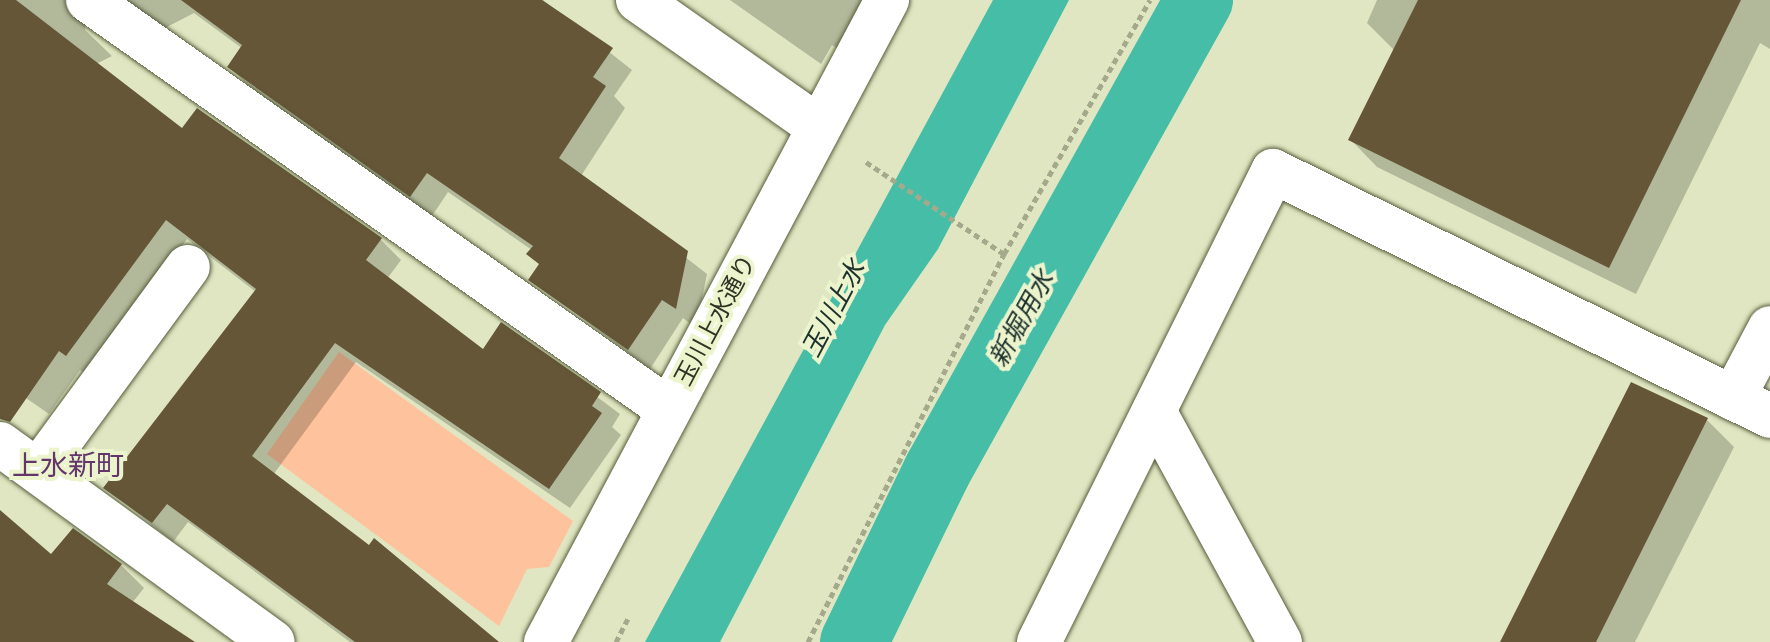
<!DOCTYPE html>
<html>
<head>
<meta charset="utf-8">
<style>
	body { margin:0 }
	#map { position:relative; width:1770px; height:642px; overflow:hidden; background:#dfe6c1; font-family:"Asap Condensed","Noto Sans JP",sans-serif }
	div>[style] { position:absolute }
	.green>* { inset:0; background:#fec39c }
	.water>* { inset:0; background:#45bda7 }
	.shadow>* { inset:0; background:#0003 }
	.canal>* { height:68px; margin:-34px; padding:0 34px; transform-origin:34px; border-radius:34px; background:#45bda7 }
	.building>* { inset:0; background:#645637 }
	.path>* { height:5px; margin-top:-2.5px; transform-origin:0; background:repeating-linear-gradient(90deg,#a4a98c 0 6px,transparent 0 10px) }
	.roads { filter:drop-shadow(0 0 2px #575d3c) drop-shadow(0 0 2px #575d3c) }
	.minor>* { height:44px; margin:-22px; padding:0 22px; transform-origin:22px; border-radius:22px; background:#fff }
	span { translate:-50% -50%; white-space:nowrap; text-align:center; line-height:1.15; -webkit-text-stroke:8px #ecf4ce; paint-order:stroke }
	.street-label { font-size:24px; color:#303324 }
	.water-label { font-size:26px; color:#1c312c; font-style:italic }
	.quarter-label { font-size:28px; color:#63366b }
</style>
</head>
<body>
<div id="map">
	<div class="green">
		<i style="clip-path:polygon(339px 352px,573px 521px,549px 567px,527px 569px,499px 626px,267px 454px)"></i>
	</div>
	<div class="water">
		<i style="clip-path:polygon(993px 0,1069px 0,938px 249px,885px 325px,720px 642px,645px 642px)"></i>
	</div>
	<div class="shadow">
		<i style="clip-path:polygon(13px 0,95px 0,87px 7px,85px 30px,112px 56px,96px 64px,183px 131px,380px 239px,401px 260px,387px 279px,484px 352px,501px 325px,620px 414px,612px 427px,621px 435px,570px 508px,356px 362px,273px 475px,495px 642px,350px 642px,188px 522px,173px 542px,106px 488px,256px 292px,187px 239px,88px 375px,80px 370px,49px 414px,0 380px,0 18px)"></i>
		<i style="clip-path:polygon(126px 0,543px 0,632px 70px,614px 96px,625px 108px,581px 176px,707px 274px,696px 328px,683px 318px,650px 369px,531px 280px,540px 266px,532px 250px,448px 192px,432px 216px,250px 87px,229px 67px,243px 49px,194px 13px,165px 28px)"></i>
		<i style="clip-path:polygon(730px 0,878px 0,846px 54px,832px 45px,821px 64px)"></i>
		<i style="clip-path:polygon(1377px 0,1770px 0,1770px 49px,1760px 43px,1636px 294px,1377px 167px,1351px 140px,1395px 51px,1367px 23px)"></i>
		<i style="clip-path:polygon(1632px 384px,1707px 420px,1734px 447px,1635px 642px,1502px 642px)"></i>
		<i style="clip-path:polygon(0 513px,51px 557px,121px 565px,144px 588px,132px 603px,192px 642px,0 642px)"></i>
	</div>
	<div class="canal">
		<i style="left:854px;top:642px;width:190px;rotate:-64.1deg"></i>
		<i style="left:937px;top:471px;width:539px;rotate:-60.91deg"></i>
	</div>
	<div class="building">
		<i style="clip-path:polygon(0 0,16px 0,182px 128px,197px 108px,382px 238px,366px 260px,483px 349px,501px 322px,601px 392px,592px 406px,602px 413px,549px 489px,335px 343px,252px 456px,369px 545px,374px 538px,499px 642px,355px 642px,167px 504px,152px 523px,103px 488px,256px 289px,166px 220px,66px 356px,59px 351px,10px 422px,0 419px)"></i>
		<i style="clip-path:polygon(181px 0,542px 0,613px 48px,593px 77px,606px 86px,559px 158px,688px 251px,676px 309px,662px 300px,628px 350px,528px 280px,539px 264px,526px 254px,533px 246px,427px 173px,410px 197px,227px 67px,242px 45px)"></i>
		<i style="clip-path:polygon(1418px 0,1741px 0,1609px 268px,1348px 140px)"></i>
		<i style="clip-path:polygon(1631px 382px,1708px 418px,1596px 642px,1500px 642px)"></i>
		<i style="clip-path:polygon(0 510px,51px 554px,73px 528px,122px 564px,107px 584px,195px 642px,0 642px)"></i>
	</div>
	<div class="path">
		<i style="left:866px;top:162px;width:166px;rotate:33.7deg"></i>
		<i style="left:616px;top:642px;width:27px;rotate:-63deg"></i>
		<i style="left:808px;top:642px;width:435px;rotate:-63.2deg"></i>
		<i style="left:1004px;top:254px;width:293px;rotate:-60.1deg"></i>
	</div>
	<div class="roads">
		<div class="minor">
			<i style="left:88px;top:0;width:710px;rotate:35.19deg"></i>
			<i style="left:638px;top:0;width:219px;rotate:35.1deg"></i>
			<i style="left:1733px;top:398px;width:79px;rotate:-62.1deg"></i>
			<i style="left:1154px;top:411px;width:263px;rotate:61.4deg"></i>
			<i style="left:0;top:444px;width:337px;rotate:36deg"></i>
			<i style="left:38px;top:471px;width:253px;rotate:-53.7deg"></i>
			<i style="left:546px;top:642px;width:727px;rotate:-62.02deg"></i>
			<i style="left:1039px;top:642px;width:526px;rotate:-63.58deg"></i>
			<i style="left:1273px;top:171px;width:554px;rotate:26.24deg"></i>
		</div>
	</div>
	<div class="street-label">
		<span style="left:715px;top:320px;rotate:-62deg">玉川上水通り</span>
	</div>
	<div class="water-label">
		<span style="left:834px;top:309px;rotate:-62deg">玉川上水</span>
		<span style="left:1022px;top:319px;rotate:-61deg">新堀用水</span>
	</div>
	<div class="quarter-label">
		<span style="left:68px;top:465px">上水新町</span>
	</div>
</div>
</body>
</html>
